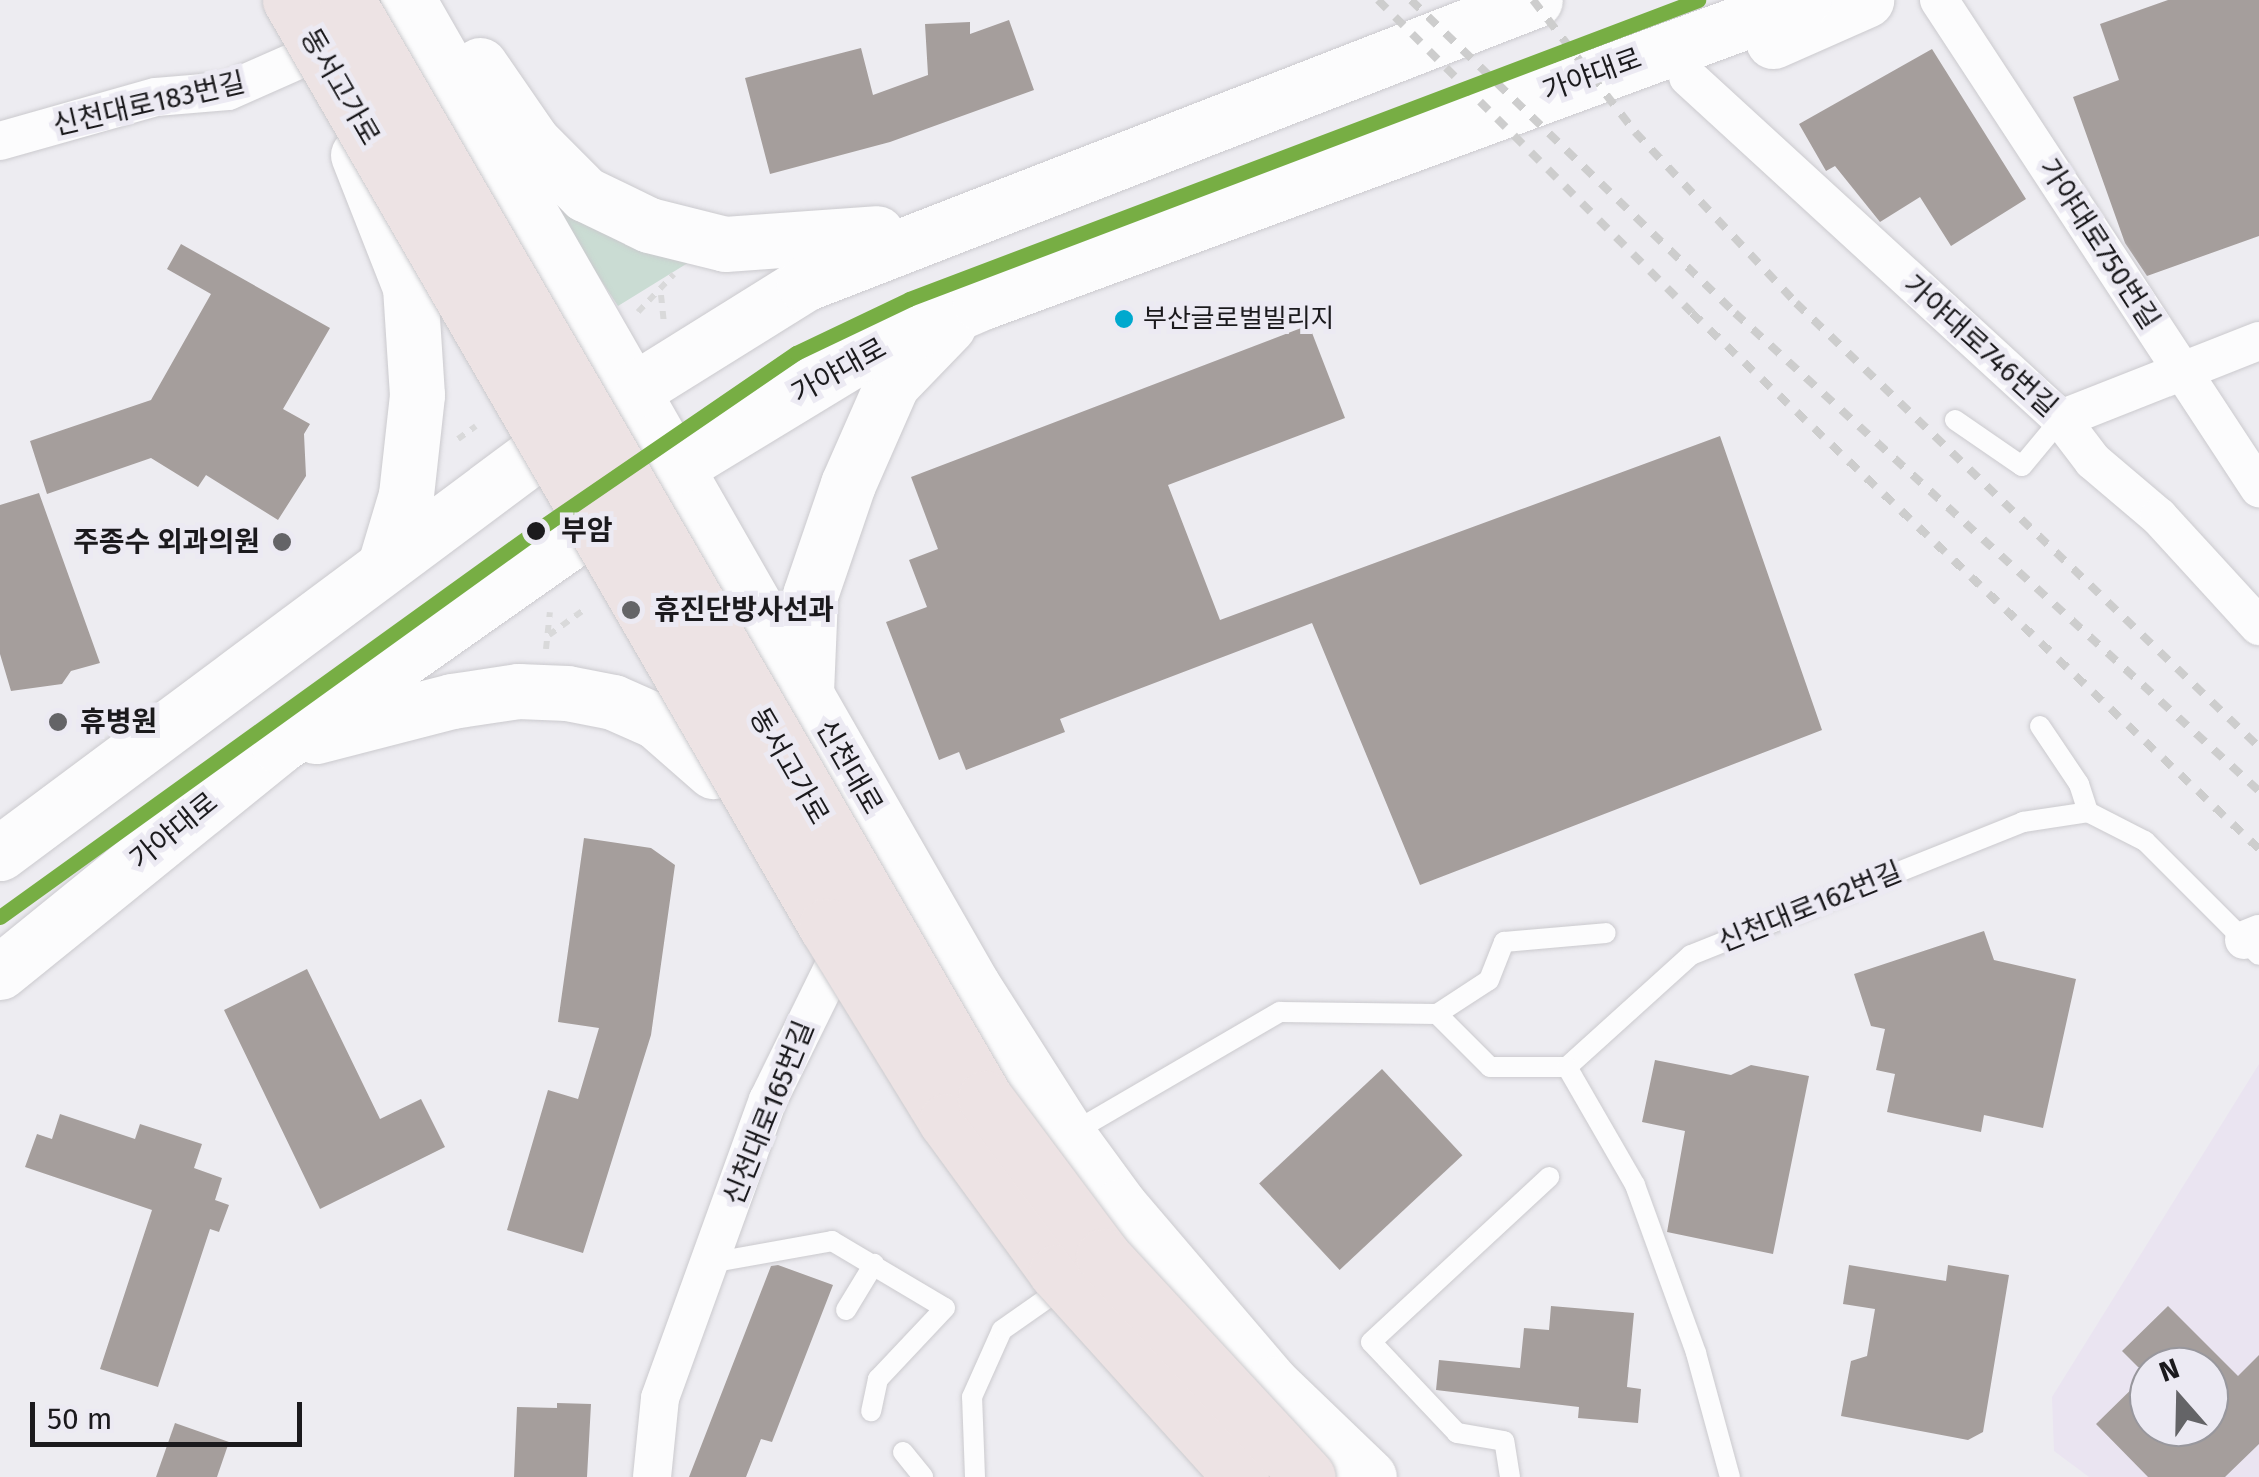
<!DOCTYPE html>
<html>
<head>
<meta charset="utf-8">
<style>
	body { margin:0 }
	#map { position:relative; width:2259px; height:1477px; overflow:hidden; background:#edecf1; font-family:"Fira Sans","Noto Sans KR",sans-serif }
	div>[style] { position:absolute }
	.education>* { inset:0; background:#eae4f1 }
	.green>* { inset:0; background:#cadcd3 }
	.building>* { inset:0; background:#a59e9c; transform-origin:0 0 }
	.path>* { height:6px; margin-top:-3px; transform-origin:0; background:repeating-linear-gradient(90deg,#d9d9da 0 8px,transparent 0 16px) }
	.roads { filter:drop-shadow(0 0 2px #cbcace) drop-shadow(0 0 2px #cbcace) }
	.lane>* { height:20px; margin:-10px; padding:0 10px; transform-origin:10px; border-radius:10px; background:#fcfcfd }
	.street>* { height:38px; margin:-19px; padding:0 19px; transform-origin:19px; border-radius:19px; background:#fcfcfd }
	.secondary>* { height:55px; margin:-27.5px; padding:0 27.5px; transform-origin:27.5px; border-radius:27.5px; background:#fcfcfd }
	.rail>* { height:8px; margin-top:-4px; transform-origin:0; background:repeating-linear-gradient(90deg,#cdcdcd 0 12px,transparent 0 24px) }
	.bridges { filter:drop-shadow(0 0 2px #cbcacd) drop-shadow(0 0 2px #cbcacd) }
	.highway-bridge>* { height:55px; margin:-27.5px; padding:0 27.5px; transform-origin:27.5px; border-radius:27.5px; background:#ede3e4 }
	.metro-1>* { height:15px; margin:-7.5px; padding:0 7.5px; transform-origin:7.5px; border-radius:7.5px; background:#77ae44 }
	.dots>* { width:28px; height:28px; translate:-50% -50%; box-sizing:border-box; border:5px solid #eceaf3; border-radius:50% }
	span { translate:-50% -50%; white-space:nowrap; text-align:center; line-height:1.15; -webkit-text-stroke:10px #eceaf3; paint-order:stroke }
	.bus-label { font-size:26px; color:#1b1a1d }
	.left { translate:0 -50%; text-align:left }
	.street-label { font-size:28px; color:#1b1a1d }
	.stop-label { font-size:28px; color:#1b1a1d; font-weight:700 }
	.poi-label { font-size:28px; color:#1b1a1d; font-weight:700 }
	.right { translate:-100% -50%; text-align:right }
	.north { position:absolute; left:2129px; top:1347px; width:100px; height:100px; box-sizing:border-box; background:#eceaf3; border:2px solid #98979d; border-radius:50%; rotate:340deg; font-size:28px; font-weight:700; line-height:40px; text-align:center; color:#1b1a1d }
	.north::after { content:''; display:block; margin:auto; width:35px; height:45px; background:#646467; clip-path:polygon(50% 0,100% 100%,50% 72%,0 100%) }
	.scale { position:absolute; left:30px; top:1402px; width:272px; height:45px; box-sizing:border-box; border:5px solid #1b1a1d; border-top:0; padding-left:12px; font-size:30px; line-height:35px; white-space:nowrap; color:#1b1a1d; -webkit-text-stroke:8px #eceaf3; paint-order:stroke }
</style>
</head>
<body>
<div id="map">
	<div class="education">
		<i style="clip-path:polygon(evenodd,2259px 1064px,2259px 1477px,2089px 1477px,2054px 1451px,2052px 1397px,2259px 1064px,2149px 1367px,2209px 1367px,2209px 1427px,2149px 1427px,2149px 1367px)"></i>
	</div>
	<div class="green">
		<i style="clip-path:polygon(560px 193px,588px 224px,624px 244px,691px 261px,618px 306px,551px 204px)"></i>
	</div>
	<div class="building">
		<i style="clip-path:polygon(2168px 0,2259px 0,2259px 236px,2147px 276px,2125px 243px,2073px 97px,2119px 80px,2100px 24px)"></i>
		<i style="clip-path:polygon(1009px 20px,1034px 90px,890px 142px,770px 174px,745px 78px,861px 48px,873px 95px,928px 75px,925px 24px,970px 22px,970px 34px)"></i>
		<i style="clip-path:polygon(1932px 49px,2026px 199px,1951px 246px,1920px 197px,1880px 222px,1835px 166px,1826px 171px,1799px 124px)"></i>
		<i style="clip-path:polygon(181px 244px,330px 328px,283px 409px,310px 424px,304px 434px,306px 476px,278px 520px,206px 475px,198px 487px,151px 458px,47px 494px,30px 441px,151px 400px,211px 294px,167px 269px)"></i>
		<i style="clip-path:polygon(1309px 325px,1345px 418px,1168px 485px,1220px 620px,1720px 436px,1822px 730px,1420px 885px,1312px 623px,1060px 719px,1065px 732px,966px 770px,959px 752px,939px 760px,886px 622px,927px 607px,909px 560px,938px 549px,911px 477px)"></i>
		<i style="clip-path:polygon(39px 493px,100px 663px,71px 671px,62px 684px,11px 691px,0 654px,0 505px)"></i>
		<i style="clip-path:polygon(584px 838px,651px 848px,675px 865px,651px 1035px,583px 1253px,507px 1230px,548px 1090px,578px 1099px,599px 1028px,558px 1022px)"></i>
		<i style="clip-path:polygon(1984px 931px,1994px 960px,2076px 979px,2043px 1128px,1984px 1115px,1981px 1132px,1887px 1112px,1895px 1074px,1876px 1070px,1885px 1029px,1871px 1026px,1854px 974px)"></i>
		<i style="clip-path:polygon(307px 969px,380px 1119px,421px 1099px,445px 1147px,320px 1209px,224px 1010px)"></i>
		<i style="clip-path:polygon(1655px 1060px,1731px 1075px,1751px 1065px,1809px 1076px,1773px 1254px,1667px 1232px,1685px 1131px,1642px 1122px)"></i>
		<i style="left:1382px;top:1069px;width:118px;height:168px;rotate:47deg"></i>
		<i style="clip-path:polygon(60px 1114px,135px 1139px,140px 1124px,202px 1144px,194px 1168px,222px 1178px,215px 1200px,229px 1205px,219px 1232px,210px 1229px,158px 1387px,100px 1369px,152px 1210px,25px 1167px,37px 1134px,52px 1139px)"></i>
		<i style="clip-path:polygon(778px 1265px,833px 1285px,772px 1442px,761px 1439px,746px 1477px,689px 1477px,771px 1266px)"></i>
		<i style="clip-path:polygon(1849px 1265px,1946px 1281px,1948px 1265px,2009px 1275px,1983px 1432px,1968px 1440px,1841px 1416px,1851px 1361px,1867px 1356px,1875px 1309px,1843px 1304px)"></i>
		<i style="clip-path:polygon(1551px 1306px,1634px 1313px,1627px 1387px,1641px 1389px,1638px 1423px,1578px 1418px,1579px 1407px,1436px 1390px,1439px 1360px,1520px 1368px,1524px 1328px,1549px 1330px)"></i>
		<i style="clip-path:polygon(2168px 1306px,2238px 1376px,2259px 1355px,2259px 1444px,2225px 1477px,2148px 1477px,2096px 1424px,2149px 1372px,2149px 1427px,2209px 1427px,2209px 1367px,2138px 1367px,2122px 1351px)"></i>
		<i style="clip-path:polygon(557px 1403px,591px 1404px,587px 1477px,514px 1477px,517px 1407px,557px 1408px)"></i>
		<i style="clip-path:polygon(175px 1423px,229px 1442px,217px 1477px,156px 1477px)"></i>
	</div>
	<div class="path">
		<i style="left:661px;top:295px;width:27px;rotate:84deg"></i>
		<i style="left:638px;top:312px;width:52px;rotate:-46.5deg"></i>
		<i style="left:458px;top:439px;width:22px;rotate:-36deg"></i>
		<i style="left:549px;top:635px;width:44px;rotate:-35.8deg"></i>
		<i style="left:546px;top:649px;width:37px;rotate:-84deg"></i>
	</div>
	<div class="roads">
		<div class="lane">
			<i style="left:1955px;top:420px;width:81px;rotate:34.5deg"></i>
			<i style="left:2022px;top:466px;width:61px;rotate:-50.3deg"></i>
			<i style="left:2040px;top:726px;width:70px;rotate:56.1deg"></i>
			<i style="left:2079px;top:784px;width:29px;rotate:72deg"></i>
			<i style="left:1437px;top:1014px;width:62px;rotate:-33.2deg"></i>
			<i style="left:1489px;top:980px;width:41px;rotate:-68.5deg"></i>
			<i style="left:1504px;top:942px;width:102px;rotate:-5deg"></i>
			<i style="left:1567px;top:1067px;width:167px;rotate:-42.1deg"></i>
			<i style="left:1691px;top:955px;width:358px;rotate:-21.8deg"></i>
			<i style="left:2023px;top:822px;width:66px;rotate:-8.7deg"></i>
			<i style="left:2088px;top:812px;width:64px;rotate:27deg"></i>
			<i style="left:2145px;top:841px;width:161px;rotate:45deg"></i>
			<i style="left:1070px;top:1134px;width:243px;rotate:-30.2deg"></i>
			<i style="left:1280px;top:1012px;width:157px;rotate:0.7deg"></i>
			<i style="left:1437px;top:1014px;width:75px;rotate:45deg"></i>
			<i style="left:1490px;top:1067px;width:77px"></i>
			<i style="left:1567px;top:1067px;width:136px;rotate:60deg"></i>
			<i style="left:1635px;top:1185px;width:179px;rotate:70deg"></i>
			<i style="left:1696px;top:1353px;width:129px;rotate:74.7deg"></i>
			<i style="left:710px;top:1263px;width:124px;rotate:-10.2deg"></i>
			<i style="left:832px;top:1241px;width:131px;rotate:30.7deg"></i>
			<i style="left:945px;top:1308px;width:98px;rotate:133.3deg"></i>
			<i style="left:878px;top:1379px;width:33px;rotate:102deg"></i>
			<i style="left:846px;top:1310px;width:54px;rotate:-58.7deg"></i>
			<i style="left:903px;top:1452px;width:32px;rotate:51deg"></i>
			<i style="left:975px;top:1477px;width:80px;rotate:-92.1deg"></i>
			<i style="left:972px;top:1397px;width:73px;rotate:-65.9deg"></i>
			<i style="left:1002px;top:1330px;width:61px;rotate:-35deg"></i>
			<i style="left:1510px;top:1477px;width:36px;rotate:-99deg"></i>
			<i style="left:1504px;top:1441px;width:48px;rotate:-170.3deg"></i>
			<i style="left:1457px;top:1433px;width:125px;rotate:-133.4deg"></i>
			<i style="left:1371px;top:1342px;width:243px;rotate:-42.8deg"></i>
		</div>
		<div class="street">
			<i style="left:1939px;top:0;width:584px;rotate:56.75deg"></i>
			<i style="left:1688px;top:77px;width:506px;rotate:42.52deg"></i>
			<i style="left:2061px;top:419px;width:53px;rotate:52.7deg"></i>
			<i style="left:2093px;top:461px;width:87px;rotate:40.3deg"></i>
			<i style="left:2159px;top:517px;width:148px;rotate:47.5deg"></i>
			<i style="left:0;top:141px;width:162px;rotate:-15.8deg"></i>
			<i style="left:156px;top:97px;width:72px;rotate:-4.8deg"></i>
			<i style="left:228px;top:91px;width:74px;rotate:-23.8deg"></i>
			<i style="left:2061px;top:419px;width:213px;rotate:-21.5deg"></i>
			<i style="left:2244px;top:940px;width:16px;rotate:-22deg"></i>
			<i style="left:652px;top:1477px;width:79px;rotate:-84.2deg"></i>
			<i style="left:660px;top:1398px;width:317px;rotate:-70.1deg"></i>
			<i style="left:768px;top:1100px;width:149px;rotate:-63.8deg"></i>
		</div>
		<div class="secondary">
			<i style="left:408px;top:0;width:1136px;rotate:60.19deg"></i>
			<i style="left:973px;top:986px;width:177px;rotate:57.5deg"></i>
			<i style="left:1068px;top:1135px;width:88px;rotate:53.8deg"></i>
			<i style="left:1120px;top:1206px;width:234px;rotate:49.5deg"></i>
			<i style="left:1272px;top:1384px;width:134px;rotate:43.8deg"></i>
			<i style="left:1773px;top:41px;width:102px;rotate:-23.8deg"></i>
			<i style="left:480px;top:65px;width:93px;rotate:55.5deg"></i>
			<i style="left:533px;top:142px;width:74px;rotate:45deg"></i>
			<i style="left:585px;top:194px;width:71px;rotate:25.8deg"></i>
			<i style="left:649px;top:225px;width:78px;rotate:14deg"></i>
			<i style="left:725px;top:244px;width:152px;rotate:-4.1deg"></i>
			<i style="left:358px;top:155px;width:142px;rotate:68.5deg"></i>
			<i style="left:410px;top:287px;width:108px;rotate:86.3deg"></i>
			<i style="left:417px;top:395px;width:101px;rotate:96.3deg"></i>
			<i style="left:406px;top:495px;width:73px;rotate:106.7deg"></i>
			<i style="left:806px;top:692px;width:97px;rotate:-87.6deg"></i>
			<i style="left:810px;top:595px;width:117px;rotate:-71.1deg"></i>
			<i style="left:848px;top:484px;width:109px;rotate:-66.3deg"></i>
			<i style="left:892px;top:384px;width:81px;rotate:-46deg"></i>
			<i style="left:316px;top:736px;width:140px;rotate:-14.4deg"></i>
			<i style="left:452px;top:701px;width:67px;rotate:-8.6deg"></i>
			<i style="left:518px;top:691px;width:49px;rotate:2.3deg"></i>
			<i style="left:567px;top:693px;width:47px;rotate:11.1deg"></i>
			<i style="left:613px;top:702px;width:47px;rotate:23.8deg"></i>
			<i style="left:656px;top:721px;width:76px;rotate:41.3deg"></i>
			<i style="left:0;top:853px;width:695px;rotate:-36.69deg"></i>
			<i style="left:557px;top:438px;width:291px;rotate:-31.9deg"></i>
			<i style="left:804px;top:284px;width:784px;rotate:-21.23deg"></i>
			<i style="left:0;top:972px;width:359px;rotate:-39deg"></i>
			<i style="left:279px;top:746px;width:487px;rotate:-35.1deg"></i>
			<i style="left:678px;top:466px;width:218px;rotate:-31.3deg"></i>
			<i style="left:864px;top:353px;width:126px;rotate:-23.3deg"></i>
			<i style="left:980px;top:303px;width:877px;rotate:-20.21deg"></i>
		</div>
	</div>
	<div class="rail">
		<i style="left:1378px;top:0;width:443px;rotate:44.9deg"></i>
		<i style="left:1692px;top:313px;width:780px;rotate:43.39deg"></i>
		<i style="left:1411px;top:0;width:450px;rotate:44deg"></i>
		<i style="left:1735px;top:313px;width:709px;rotate:42.37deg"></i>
		<i style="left:1533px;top:0;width:167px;rotate:52.3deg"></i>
		<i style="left:1635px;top:132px;width:235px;rotate:46.7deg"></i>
		<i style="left:1796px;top:303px;width:641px;rotate:43.8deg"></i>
	</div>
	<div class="bridges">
		<div class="highway-bridge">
			<i style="left:290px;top:0;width:1070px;rotate:59.94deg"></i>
			<i style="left:826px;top:926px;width:229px;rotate:58.4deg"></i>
			<i style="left:946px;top:1121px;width:187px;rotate:53.9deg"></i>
			<i style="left:1056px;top:1272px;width:276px;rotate:47.9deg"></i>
			<i style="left:347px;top:0;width:1270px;rotate:59.84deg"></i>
			<i style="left:985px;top:1098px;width:197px;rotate:53.2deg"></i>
			<i style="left:1103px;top:1256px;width:301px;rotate:47.2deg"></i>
		</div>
	</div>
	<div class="metro-1">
		<i style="left:0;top:917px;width:661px;rotate:-35.76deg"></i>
		<i style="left:536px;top:531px;width:315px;rotate:-34.4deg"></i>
		<i style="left:796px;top:353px;width:125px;rotate:-25.5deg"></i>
		<i style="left:909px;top:299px;width:844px;rotate:-20.75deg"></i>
	</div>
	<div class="dots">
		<i style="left:1124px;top:319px;background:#00a9ce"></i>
		<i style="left:536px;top:531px;background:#1b1a1d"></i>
		<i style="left:282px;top:542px;background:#646467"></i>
		<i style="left:631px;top:610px;background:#646467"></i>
		<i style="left:58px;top:722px;background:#646467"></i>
	</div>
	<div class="bus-label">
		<span class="left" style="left:1143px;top:319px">부산글로벌빌리지</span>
	</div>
	<div class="street-label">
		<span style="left:1592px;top:75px;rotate:-20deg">가야대로</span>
		<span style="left:340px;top:87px;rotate:60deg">동서고가로</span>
		<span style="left:149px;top:104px;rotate:-13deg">신천대로183번길</span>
		<span style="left:2099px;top:244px;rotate:57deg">가야대로750번길</span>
		<span style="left:1980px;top:346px;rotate:42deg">가야대로746번길</span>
		<span style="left:839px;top:371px;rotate:-29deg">가야대로</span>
		<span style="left:789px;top:766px;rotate:60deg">동서고가로</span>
		<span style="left:849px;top:767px;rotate:60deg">신천대로</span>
		<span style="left:174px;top:831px;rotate:-39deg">가야대로</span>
		<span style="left:1810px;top:907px;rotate:-22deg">신천대로162번길</span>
		<span style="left:769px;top:1113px;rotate:-68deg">신천대로165번길</span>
	</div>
	<div class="stop-label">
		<span class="left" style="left:561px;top:531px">부암</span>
	</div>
	<div class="poi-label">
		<span class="right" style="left:260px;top:542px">주종수 외과의원</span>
		<span class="left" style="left:654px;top:610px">휴진단방사선과</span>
		<span class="left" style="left:80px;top:722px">휴병원</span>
	</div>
	<div class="north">N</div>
	<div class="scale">50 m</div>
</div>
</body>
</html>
